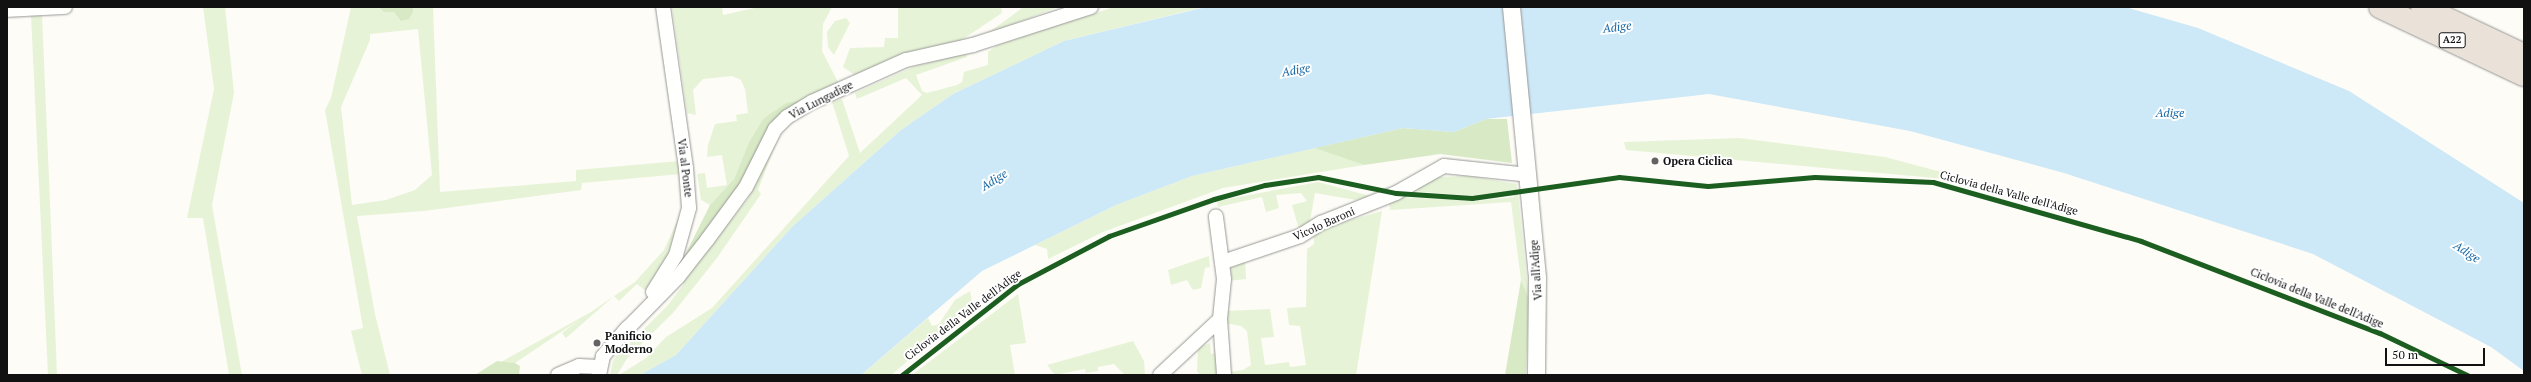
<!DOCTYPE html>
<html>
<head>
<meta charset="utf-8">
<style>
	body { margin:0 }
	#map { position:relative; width:2531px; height:382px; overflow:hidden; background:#fdfcf7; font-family:"PT Serif",serif }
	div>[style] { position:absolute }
	.green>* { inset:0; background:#e7f3d7 }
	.forest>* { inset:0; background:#d8eac5 }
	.water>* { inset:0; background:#cde8f7 }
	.roads { filter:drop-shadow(0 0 1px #979795) drop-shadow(0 0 1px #979795) }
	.minor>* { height:14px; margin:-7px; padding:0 7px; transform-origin:7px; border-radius:7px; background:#fffffe }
	.tertiary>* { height:17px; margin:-8.5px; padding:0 8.5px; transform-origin:8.5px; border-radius:8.5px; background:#fffffe }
	.motorway>* { height:22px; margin:-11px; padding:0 11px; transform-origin:11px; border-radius:11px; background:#eae1d8 }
	.cycleway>* { height:5px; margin:-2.5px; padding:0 2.5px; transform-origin:2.5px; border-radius:2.5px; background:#1b5e20 }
	.dots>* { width:11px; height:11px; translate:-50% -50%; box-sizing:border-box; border:2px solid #fff; border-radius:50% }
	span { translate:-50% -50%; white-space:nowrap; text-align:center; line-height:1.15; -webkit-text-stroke:4px #fff; paint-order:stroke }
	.shield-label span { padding:1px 3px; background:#fff; border:1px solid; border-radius:3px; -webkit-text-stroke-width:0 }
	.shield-label { font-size:10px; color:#111; font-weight:700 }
	.street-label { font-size:11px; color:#111 }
	.poi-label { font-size:11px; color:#111; font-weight:700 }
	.left { translate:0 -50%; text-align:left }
	.water-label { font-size:12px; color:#1768a6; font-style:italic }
	.frame { position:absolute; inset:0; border:8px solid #111; pointer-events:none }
	.scale { position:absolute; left:2385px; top:348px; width:100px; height:18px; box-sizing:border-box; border:2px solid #111; border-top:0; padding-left:5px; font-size:12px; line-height:14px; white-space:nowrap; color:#111; -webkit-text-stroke:3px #fff; paint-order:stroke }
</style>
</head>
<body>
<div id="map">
	<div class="green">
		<i style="clip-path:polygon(203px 7px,225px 7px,234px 93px,212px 205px,242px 375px,229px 375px,203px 218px,187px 218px,214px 89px)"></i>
		<i style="clip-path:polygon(evenodd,351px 7px,433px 7px,440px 192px,576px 181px,576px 170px,680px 161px,681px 174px,582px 183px,581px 190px,424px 211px,357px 216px,375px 314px,390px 375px,362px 375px,351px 331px,363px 328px,325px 110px,331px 98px,351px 7px,418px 29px,432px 175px,415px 190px,386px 200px,352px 205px,341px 107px,370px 40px,370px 34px,418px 29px)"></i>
		<i style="clip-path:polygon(672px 7px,722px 7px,723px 15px,759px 7px,832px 7px,823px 24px,822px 51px,839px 84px,763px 119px,749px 142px,734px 179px,710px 205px,701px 200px,697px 174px,705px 173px,707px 188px,727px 185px,722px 155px,707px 157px,708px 145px,715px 124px,737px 121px,736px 115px,748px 113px,745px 89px,741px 80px,732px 76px,703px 79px,693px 90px,696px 115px,687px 113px)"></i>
		<i style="clip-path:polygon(898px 7px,1001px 7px,1002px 13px,954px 45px,858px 77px,843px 67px,850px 48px,884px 47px,885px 38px,898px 38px)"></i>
		<i style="clip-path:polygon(1021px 7px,1058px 7px,985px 35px,1021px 9px)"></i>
		<i style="clip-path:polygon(1114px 7px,1204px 7px,1064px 41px,953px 94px,901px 130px,793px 226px,676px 355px,640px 375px,619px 375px,646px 358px,666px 337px,712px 308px,849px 156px,832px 102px,842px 99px,860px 153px,922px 95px,906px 78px,857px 99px,855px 93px,913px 67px,966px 53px,967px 57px,916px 75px,922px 91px,927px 93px,957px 85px,962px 82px,964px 72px,988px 65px,988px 52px,998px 45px)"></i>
		<i style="clip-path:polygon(42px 14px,51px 227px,57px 375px,48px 375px,31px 15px)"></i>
		<i style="clip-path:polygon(846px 18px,850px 23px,834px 55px,828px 47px,827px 32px,835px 21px)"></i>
		<i style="clip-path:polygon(1739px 138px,1885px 157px,1979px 182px,1626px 150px,1624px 142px)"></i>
		<i style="clip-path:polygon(777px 141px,758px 190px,761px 194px,717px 258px,673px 313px,628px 357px,617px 375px,610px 375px,613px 361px,622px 347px,625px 348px,667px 306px,684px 284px,682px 282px,748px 199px)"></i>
		<i style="clip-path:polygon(1314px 148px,1364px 165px,1223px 188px,1103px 232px,1048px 259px,1047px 249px,1035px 245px,1116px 205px,1192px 176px)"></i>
		<i style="clip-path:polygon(1468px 176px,1517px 184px,1529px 299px,1521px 280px,1511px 202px,1390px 210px,1389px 203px,1397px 197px,1475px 201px,1514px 197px,1513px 193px,1477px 196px,1409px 191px,1436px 177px)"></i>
		<i style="clip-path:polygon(1318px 182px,1370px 196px,1356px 200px,1315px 193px,1310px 221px,1300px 233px,1292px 205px,1307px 201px,1301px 193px,1276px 195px,1279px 208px,1266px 212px,1262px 197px,1218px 207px,1217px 201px)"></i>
		<i style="clip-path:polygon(1382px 211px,1356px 375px,1229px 375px,1229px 372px,1243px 370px,1251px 365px,1247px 331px,1241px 326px,1225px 323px,1226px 311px,1270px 309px,1274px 337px,1261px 338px,1265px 365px,1289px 362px,1290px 367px,1306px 365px,1300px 326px,1289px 325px,1287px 308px,1306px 307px,1307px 249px,1314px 244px,1314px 231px)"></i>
		<i style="clip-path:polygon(680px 215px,668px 255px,646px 291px,637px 284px,619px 301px,614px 296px,566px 338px,562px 333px,579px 320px,515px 363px,501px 362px,591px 312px,614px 296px,635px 282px,664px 250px)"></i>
		<i style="clip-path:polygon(1209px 256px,1210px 267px,1205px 268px,1201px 288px,1193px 290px,1187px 280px,1171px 285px,1168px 270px)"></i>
		<i style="clip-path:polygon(1245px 259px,1246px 279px,1227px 281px,1231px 268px)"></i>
		<i style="clip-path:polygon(970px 291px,973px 306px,891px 375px,861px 375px,928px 318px,932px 326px,939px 324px,955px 300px)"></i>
		<i style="clip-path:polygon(1018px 294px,1026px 343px,1010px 345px,1015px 375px,912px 375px)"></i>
		<i style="clip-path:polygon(1133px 341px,1144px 361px,1145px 375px,1125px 375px,1114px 364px,1098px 367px,1098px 371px,1086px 373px,1085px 369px,1055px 375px,1047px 365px)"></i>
		<i style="clip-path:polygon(1210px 343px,1211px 354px,1219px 353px,1221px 375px,1200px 375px,1197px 371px,1198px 348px)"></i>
	</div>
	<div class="forest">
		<i style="clip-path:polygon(379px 7px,413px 7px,413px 12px,409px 19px,401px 21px,394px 12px,384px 12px)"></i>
		<i style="clip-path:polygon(805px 100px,750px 170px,675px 275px,710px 205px,734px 179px,749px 142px,763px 119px,786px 103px)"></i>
		<i style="clip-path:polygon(1486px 119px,1507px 119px,1512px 163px,1440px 154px,1364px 165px,1314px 148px,1403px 128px,1454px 132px)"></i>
		<i style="clip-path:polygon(1521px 280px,1529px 299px,1526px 375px,1505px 375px)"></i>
		<i style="clip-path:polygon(497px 361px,515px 363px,520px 366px,519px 375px,475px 375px)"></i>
	</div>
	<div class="water">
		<i style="clip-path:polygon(1206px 7px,2125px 7px,2198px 28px,2349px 91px,2524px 203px,2524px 371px,2491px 347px,2313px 254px,2064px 173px,1910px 131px,1709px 94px,1486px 119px,1454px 132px,1403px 128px,1192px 176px,1116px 205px,982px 271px,861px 375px,640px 375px,676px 355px,793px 226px,901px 130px,953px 94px,1064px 41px)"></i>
	</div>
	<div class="roads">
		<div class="minor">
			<i style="left:7px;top:10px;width:58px;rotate:-3deg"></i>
			<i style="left:1223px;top:262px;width:81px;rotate:-18.7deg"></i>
			<i style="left:1300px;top:236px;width:25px;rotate:-32deg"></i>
			<i style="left:1321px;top:223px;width:81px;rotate:-21.8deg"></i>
			<i style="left:1396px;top:193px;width:55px;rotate:-29.4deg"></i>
			<i style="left:1444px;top:166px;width:85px;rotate:6deg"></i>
			<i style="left:653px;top:292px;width:44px;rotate:-58.1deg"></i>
			<i style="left:676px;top:255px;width:49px;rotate:-74.5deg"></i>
			<i style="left:689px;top:208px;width:40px;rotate:-94.3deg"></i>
			<i style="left:686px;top:168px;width:163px;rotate:-98.1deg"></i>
			<i style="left:1220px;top:319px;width:56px;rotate:85.9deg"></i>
			<i style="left:623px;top:333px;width:78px;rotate:-45.5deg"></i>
			<i style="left:678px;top:277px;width:47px;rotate:-51.9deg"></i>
			<i style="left:707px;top:240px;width:66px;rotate:-53.7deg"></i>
			<i style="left:746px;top:187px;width:65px;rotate:-63.4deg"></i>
			<i style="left:775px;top:129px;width:17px;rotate:-45deg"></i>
			<i style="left:787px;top:117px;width:29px;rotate:-31deg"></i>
			<i style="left:812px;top:102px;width:103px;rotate:-24.1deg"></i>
			<i style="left:906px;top:60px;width:69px;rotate:-12.6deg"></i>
			<i style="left:973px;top:45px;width:124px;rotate:-17.9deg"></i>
			<i style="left:558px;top:375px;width:23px;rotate:-23deg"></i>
			<i style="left:579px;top:366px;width:20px;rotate:3deg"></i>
			<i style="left:599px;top:375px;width:19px;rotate:-78deg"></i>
			<i style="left:603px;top:356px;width:38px;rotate:-49deg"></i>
			<i style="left:1160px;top:375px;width:82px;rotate:-43deg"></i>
			<i style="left:1220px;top:319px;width:40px;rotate:-84.3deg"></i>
			<i style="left:1224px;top:279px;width:63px;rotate:-97.4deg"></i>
		</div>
		<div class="tertiary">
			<i style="left:1511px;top:7px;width:271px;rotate:84.5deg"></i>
			<i style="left:1537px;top:277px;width:98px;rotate:90.6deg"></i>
		</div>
		<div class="motorway">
			<i style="left:2380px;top:7px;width:159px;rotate:25.3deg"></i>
			<i style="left:2422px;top:7px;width:113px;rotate:25.2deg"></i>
		</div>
	</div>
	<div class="cycleway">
		<i style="left:902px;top:375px;width:147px;rotate:-38.1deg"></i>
		<i style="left:1018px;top:284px;width:103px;rotate:-27.8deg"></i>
		<i style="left:1109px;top:236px;width:111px;rotate:-19.4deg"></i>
		<i style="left:1214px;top:199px;width:53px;rotate:-15.4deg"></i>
		<i style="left:1265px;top:185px;width:54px;rotate:-8.6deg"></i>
		<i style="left:1318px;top:177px;width:80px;rotate:11.6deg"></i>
		<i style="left:1396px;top:193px;width:76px;rotate:3.8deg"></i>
		<i style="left:1472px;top:198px;width:148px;rotate:-8.1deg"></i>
		<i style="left:1619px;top:177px;width:89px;rotate:5.8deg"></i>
		<i style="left:1708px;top:186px;width:107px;rotate:-4.8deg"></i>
		<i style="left:1815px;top:177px;width:118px;rotate:2.4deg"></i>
		<i style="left:1933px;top:182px;width:216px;rotate:15.8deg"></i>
		<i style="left:2141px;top:241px;width:256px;rotate:21.1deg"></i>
		<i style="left:2380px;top:333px;width:97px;rotate:25.8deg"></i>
	</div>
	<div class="dots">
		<i style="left:1655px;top:161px;background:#646362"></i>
		<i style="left:597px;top:343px;background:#646362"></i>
	</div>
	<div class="shield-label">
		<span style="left:2452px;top:40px">A22</span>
	</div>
	<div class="street-label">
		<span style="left:821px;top:100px;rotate:-27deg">Via Lungadige</span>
		<span style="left:685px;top:168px;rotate:83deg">Via al Ponte</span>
		<span style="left:2009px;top:193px;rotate:15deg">Ciclovia della Valle dell'Adige</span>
		<span style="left:1324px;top:224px;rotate:-24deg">Vicolo Baroni</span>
		<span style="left:1536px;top:270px;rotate:-94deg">Via all'Adige</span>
		<span style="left:2317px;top:298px;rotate:22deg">Ciclovia della Valle dell'Adige</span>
		<span style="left:963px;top:315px;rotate:-37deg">Ciclovia della Valle dell'Adige</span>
	</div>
	<div class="poi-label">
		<span class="left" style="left:1663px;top:161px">Opera Ciclica</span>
		<span class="left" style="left:605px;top:343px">Panificio<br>Moderno</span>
	</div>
	<div class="water-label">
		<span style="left:1617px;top:27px;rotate:-7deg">Adige</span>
		<span style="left:1296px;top:70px;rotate:-10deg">Adige</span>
		<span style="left:2170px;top:113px">Adige</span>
		<span style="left:994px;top:180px;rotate:-32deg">Adige</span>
		<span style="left:2467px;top:252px;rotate:33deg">Adige</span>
	</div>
	<div class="frame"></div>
	<div class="scale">50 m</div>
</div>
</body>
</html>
